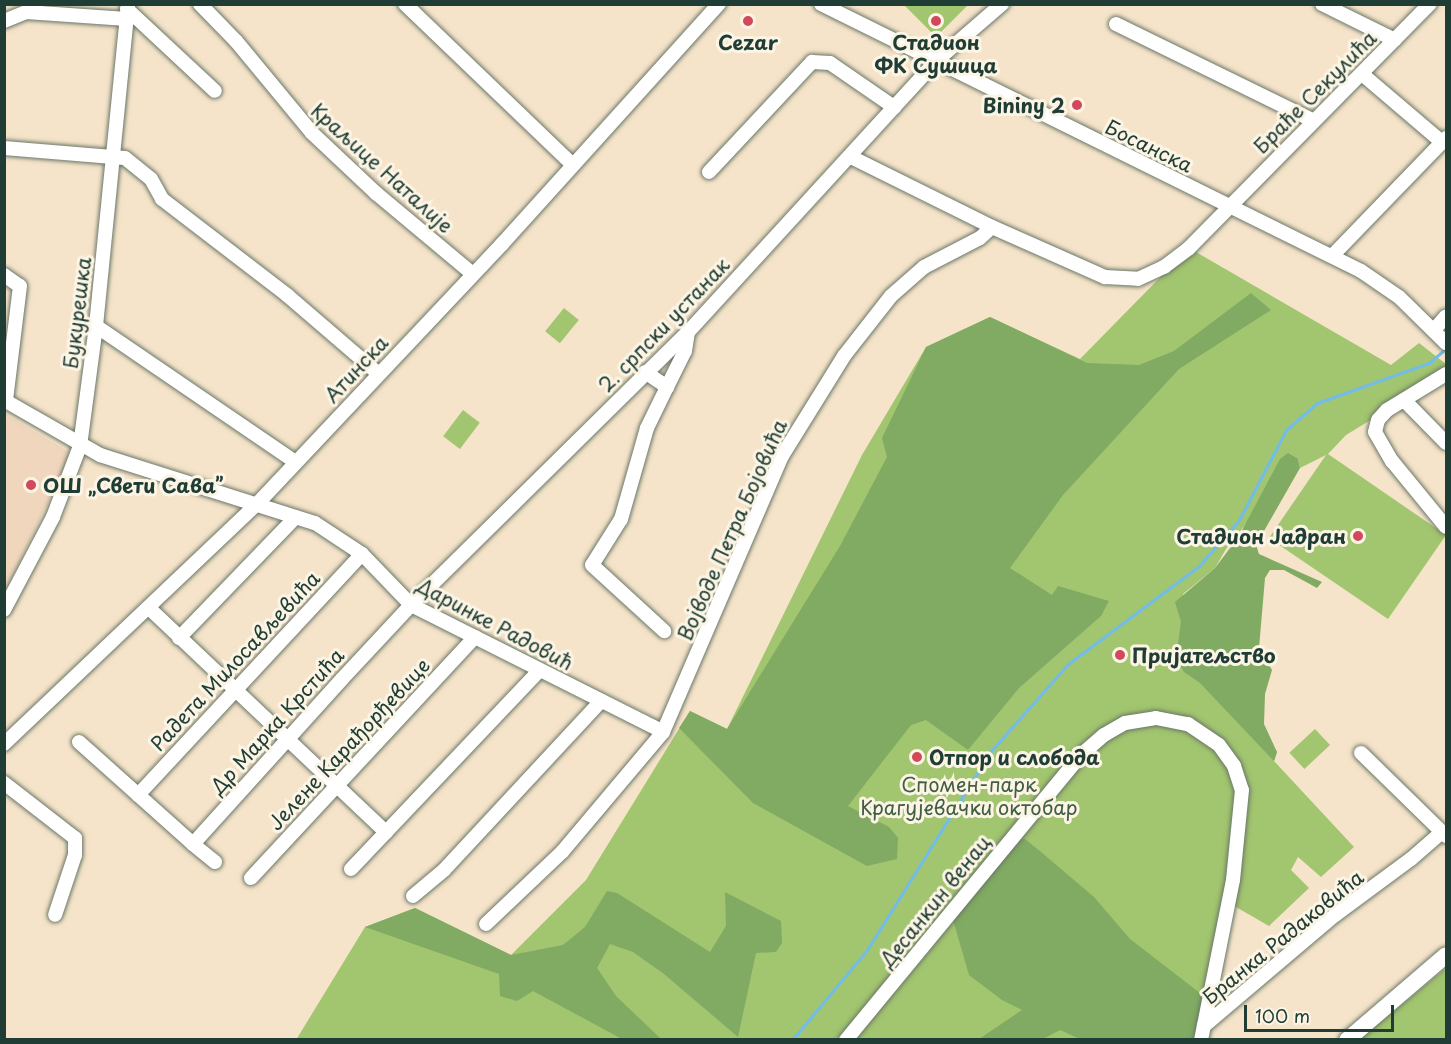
<!DOCTYPE html>
<html>
<head>
<meta charset="utf-8">
<style>
	body { margin:0 }
	#map { position:relative; width:1451px; height:1044px; overflow:hidden; background:#f6e4ca; font-family:"Playpen Sans",sans-serif }
	div>[style] { position:absolute }
	.built>* { inset:0; background:#f0d6bc }
	.green>* { inset:0; background:#a2c56f; transform-origin:0 0 }
	.forest>* { inset:0; background:#81aa62 }
	.stream>* { height:3px; margin:-1.5px; padding:0 1.5px; transform-origin:1.5px; border-radius:1.5px; background:#71bcea }
	.roads { filter:drop-shadow(0 0 2px #6a7768) drop-shadow(0 0 2px #6a7768) }
	.minor>* { height:14px; margin:-7px; padding:0 7px; transform-origin:7px; border-radius:7px; background:#fff }
	.major>* { height:16px; margin:-8px; padding:0 8px; transform-origin:8px; border-radius:8px; background:#fff }
	.dots>* { width:16px; height:16px; translate:-50% -50%; box-sizing:border-box; border:3px solid #fcf5e5; border-radius:50% }
	span { translate:-50% -50%; white-space:nowrap; text-align:center; line-height:1.15; -webkit-text-stroke:6px #fcf5e5; paint-order:stroke }
	.poi-label { font-size:20px; color:#1f3d34; font-weight:700 }
	.right { translate:-100% -50%; text-align:right }
	.left { translate:0 -50%; text-align:left }
	.street-label { font-size:20px; color:#1f3d34 }
	.park-label { font-size:20px; color:#405f43 }
	.frame { position:absolute; inset:0; border:6px solid #1f3d34; pointer-events:none }
	.scale { position:absolute; left:1244px; top:1005px; width:150px; height:27px; box-sizing:border-box; border:3px solid #1f3d34; border-top:0; padding-left:8px; font-size:18px; line-height:21px; white-space:nowrap; color:#1f3d34; -webkit-text-stroke:4px #fcf5e5; paint-order:stroke }
</style>
</head>
<body>
<div id="map">
	<div class="built">
		<i style="clip-path:polygon(5px 414px,72px 454px,5px 591px)"></i>
	</div>
	<div class="green">
		<i style="clip-path:polygon(904px 5px,968px 5px,936px 37px)"></i>
		<i style="clip-path:polygon(1189px 248px,1391px 365px,1419px 343px,1446px 364px,1446px 374px,1346px 435px,1328px 454px,1446px 535px,1388px 619px,1269px 538px,1326px 455px,1300px 468px,1298px 459px,1226px 549px,1215px 568px,1183px 594px,1189px 636px,1277px 752px,1274px 761px,1354px 847px,1321px 877px,1298px 857px,1291px 870px,1309px 888px,1269px 926px,1229px 903px,1197px 1039px,296px 1040px,365px 927px,415px 908px,511px 955px,586px 880px,690px 711px,727px 729px,862px 455px,926px 347px,990px 317px,1080px 359px)"></i>
		<i style="left:564px;top:308px;width:19px;height:30px;rotate:39deg"></i>
		<i style="left:463px;top:410px;width:21px;height:33px;rotate:37deg"></i>
		<i style="left:1315px;top:729px;width:22px;height:35px;rotate:47deg"></i>
		<i style="clip-path:polygon(1446px 968px,1446px 1039px,1360px 1039px)"></i>
	</div>
	<div class="forest">
		<i style="clip-path:polygon(1251px 293px,1271px 310px,1179px 369px,1063px 495px,1010px 568px,1052px 595px,1058px 586px,1109px 601px,1101px 616px,1019px 688px,968px 750px,926px 720px,911px 725px,848px 806px,889px 827px,898px 838px,897px 859px,867px 866px,753px 803px,679px 728px,690px 711px,727px 729px,840px 546px,887px 457px,882px 438px,926px 347px,990px 317px,1087px 363px,1139px 365px,1174px 351px)"></i>
		<i style="clip-path:polygon(1288px 453px,1298px 459px,1300px 468px,1256px 545px,1259px 554px,1322px 582px,1317px 588px,1284px 570px,1270px 570px,1265px 578px,1259px 648px,1272px 670px,1265px 694px,1264px 724px,1277px 752px,1274px 761px,1200px 683px,1184px 672px,1176px 658px,1181px 622px,1175px 602px,1215px 568px,1239px 536px,1280px 459px)"></i>
		<i style="clip-path:polygon(1012px 839px,1025px 839px,1041px 852px,1094px 897px,1130px 939px,1209px 1000px,1201px 1039px,1080px 1039px,1060px 1030px,1043px 1039px,979px 1039px,1022px 1010px,1002px 1000px,969px 975px,951px 913px)"></i>
		<i style="clip-path:polygon(607px 891px,617px 893px,710px 952px,726px 926px,725px 892px,781px 921px,782px 943px,776px 952px,756px 953px,738px 1037px,664px 974px,633px 952px,610px 944px,597px 968px,616px 996px,661px 1039px,622px 1039px,533px 991px,517px 1001px,500px 996px,499px 974px,365px 927px,415px 908px,511px 955px,563px 945px,585px 927px)"></i>
	</div>
	<div class="stream">
		<i style="left:792px;top:1040px;width:117px;rotate:-50.2deg"></i>
		<i style="left:867px;top:950px;width:234px;rotate:-58.1deg"></i>
		<i style="left:991px;top:751px;width:116px;rotate:-48.5deg"></i>
		<i style="left:1068px;top:664px;width:164px;rotate:-36.8deg"></i>
		<i style="left:1199px;top:566px;width:61px;rotate:-49deg"></i>
		<i style="left:1239px;top:520px;width:102px;rotate:-62.4deg"></i>
		<i style="left:1286px;top:430px;width:41px;rotate:-41.1deg"></i>
		<i style="left:1317px;top:403px;width:119px;rotate:-19.7deg"></i>
		<i style="left:1429px;top:363px;width:23px;rotate:-41deg"></i>
	</div>
	<div class="roads">
		<div class="minor">
			<i style="left:200px;top:4px;width:52px;rotate:45.8deg"></i>
			<i style="left:236px;top:41px;width:119px;rotate:50.4deg"></i>
			<i style="left:312px;top:133px;width:88px;rotate:43.2deg"></i>
			<i style="left:376px;top:193px;width:126px;rotate:39.9deg"></i>
			<i style="left:405px;top:4px;width:231px;rotate:43.8deg"></i>
			<i style="left:821px;top:4px;width:602px;rotate:26.31deg"></i>
			<i style="left:1361px;top:271px;width:46px;rotate:34.4deg"></i>
			<i style="left:1399px;top:297px;width:66px;rotate:44.4deg"></i>
			<i style="left:1322px;top:4px;width:81px;rotate:26.3deg"></i>
			<i style="left:127px;top:9px;width:120px;rotate:43deg"></i>
			<i style="left:4px;top:21px;width:24px;rotate:-22deg"></i>
			<i style="left:26px;top:12px;width:101px;rotate:4deg"></i>
			<i style="left:1116px;top:24px;width:218px;rotate:26.1deg"></i>
			<i style="left:1362px;top:74px;width:105px;rotate:40.4deg"></i>
			<i style="left:4px;top:148px;width:121px;rotate:4.7deg"></i>
			<i style="left:125px;top:158px;width:33px;rotate:39deg"></i>
			<i style="left:151px;top:179px;width:23px;rotate:61deg"></i>
			<i style="left:162px;top:199px;width:158px;rotate:37.5deg"></i>
			<i style="left:287px;top:295px;width:121px;rotate:40.7deg"></i>
			<i style="left:851px;top:157px;width:157px;rotate:26.4deg"></i>
			<i style="left:709px;top:172px;width:151px;rotate:-46.9deg"></i>
			<i style="left:812px;top:62px;width:18px;rotate:3deg"></i>
			<i style="left:830px;top:63px;width:78px;rotate:34.5deg"></i>
			<i style="left:1332px;top:256px;width:164px;rotate:-46deg"></i>
			<i style="left:4px;top:275px;width:19px;rotate:35deg"></i>
			<i style="left:20px;top:286px;width:115px;rotate:97deg"></i>
			<i style="left:96px;top:326px;width:241px;rotate:34.3deg"></i>
			<i style="left:1434px;top:330px;width:18px;rotate:-49deg"></i>
			<i style="left:645px;top:372px;width:27px;rotate:34deg"></i>
			<i style="left:667px;top:387px;width:46px;rotate:116deg"></i>
			<i style="left:647px;top:428px;width:95px;rotate:105.9deg"></i>
			<i style="left:621px;top:519px;width:54px;rotate:122.2deg"></i>
			<i style="left:592px;top:565px;width:98px;rotate:42.5deg"></i>
			<i style="left:1446px;top:374px;width:69px;rotate:148.6deg"></i>
			<i style="left:1387px;top:410px;width:13px;rotate:132deg"></i>
			<i style="left:1378px;top:420px;width:12px;rotate:104deg"></i>
			<i style="left:1375px;top:432px;width:34px;rotate:60deg"></i>
			<i style="left:1392px;top:461px;width:85px;rotate:50.7deg"></i>
			<i style="left:667px;top:387px;width:40px;rotate:-63.4deg"></i>
			<i style="left:685px;top:351px;width:19px;rotate:-81deg"></i>
			<i style="left:4px;top:400px;width:111px;rotate:29.8deg"></i>
			<i style="left:100px;top:455px;width:225px;rotate:17.6deg"></i>
			<i style="left:315px;top:523px;width:56px;rotate:33.4deg"></i>
			<i style="left:362px;top:554px;width:71px;rotate:46.1deg"></i>
			<i style="left:411px;top:605px;width:282px;rotate:26.7deg"></i>
			<i style="left:1404px;top:400px;width:60px;rotate:45.7deg"></i>
			<i style="left:150px;top:609px;width:325px;rotate:43.4deg"></i>
			<i style="left:4px;top:610px;width:105px;rotate:-62.2deg"></i>
			<i style="left:53px;top:517px;width:76px;rotate:-69.2deg"></i>
			<i style="left:80px;top:446px;width:121px;rotate:-82.4deg"></i>
			<i style="left:96px;top:326px;width:324px;rotate:-84.3deg"></i>
			<i style="left:179px;top:638px;width:168px;rotate:-46deg"></i>
			<i style="left:79px;top:742px;width:153px;rotate:41.8deg"></i>
			<i style="left:4px;top:744px;width:349px;rotate:-43.5deg"></i>
			<i style="left:257px;top:504px;width:357px;rotate:-46.7deg"></i>
			<i style="left:502px;top:244px;width:324px;rotate:-47.9deg"></i>
			<i style="left:1361px;top:753px;width:119px;rotate:44.3deg"></i>
			<i style="left:4px;top:783px;width:90px;rotate:37.8deg"></i>
			<i style="left:75px;top:838px;width:17px;rotate:90deg"></i>
			<i style="left:75px;top:855px;width:63px;rotate:108.4deg"></i>
			<i style="left:138px;top:795px;width:329px;rotate:-47.1deg"></i>
			<i style="left:215px;top:862px;width:28px;rotate:-141deg"></i>
			<i style="left:193px;top:844px;width:222px;rotate:-47.9deg"></i>
			<i style="left:342px;top:679px;width:101px;rotate:-47deg"></i>
			<i style="left:411px;top:605px;width:389px;rotate:-44.6deg"></i>
			<i style="left:688px;top:332px;width:366px;rotate:-47.5deg"></i>
			<i style="left:935px;top:62px;width:89px;rotate:-40.9deg"></i>
			<i style="left:351px;top:869px;width:273px;rotate:-46.5deg"></i>
			<i style="left:251px;top:878px;width:329px;rotate:-47.1deg"></i>
			<i style="left:413px;top:896px;width:40px;rotate:-40deg"></i>
			<i style="left:444px;top:870px;width:228px;rotate:-47.1deg"></i>
			<i style="left:486px;top:924px;width:105px;rotate:-43.5deg"></i>
			<i style="left:562px;top:852px;width:157px;rotate:-49.9deg"></i>
			<i style="left:663px;top:732px;width:301px;rotate:-66.7deg"></i>
			<i style="left:782px;top:456px;width:118px;rotate:-58.2deg"></i>
			<i style="left:844px;top:356px;width:76px;rotate:-51.9deg"></i>
			<i style="left:891px;top:296px;width:44px;rotate:-41.3deg"></i>
			<i style="left:924px;top:267px;width:63px;rotate:-27.4deg"></i>
			<i style="left:980px;top:238px;width:16px;rotate:-43deg"></i>
			<i style="left:992px;top:227px;width:124px;rotate:23.9deg"></i>
			<i style="left:1105px;top:277px;width:33px;rotate:3deg"></i>
			<i style="left:1138px;top:279px;width:29px;rotate:-25deg"></i>
			<i style="left:1164px;top:267px;width:31px;rotate:-37deg"></i>
			<i style="left:1189px;top:248px;width:343px;rotate:-45.4deg"></i>
			<i style="left:1204px;top:1026px;width:172px;rotate:-40.3deg"></i>
			<i style="left:1335px;top:915px;width:94px;rotate:-36.4deg"></i>
			<i style="left:1411px;top:859px;width:41px;rotate:-41.1deg"></i>
			<i style="left:846px;top:1040px;width:371px;rotate:-50.5deg"></i>
			<i style="left:1082px;top:754px;width:29px;rotate:-41deg"></i>
			<i style="left:1104px;top:735px;width:24px;rotate:-30deg"></i>
			<i style="left:1125px;top:723px;width:31px;rotate:-9deg"></i>
			<i style="left:1156px;top:718px;width:33px;rotate:11deg"></i>
			<i style="left:1188px;top:724px;width:37px;rotate:34deg"></i>
			<i style="left:1219px;top:745px;width:26px;rotate:54deg"></i>
			<i style="left:1234px;top:766px;width:25px;rotate:72deg"></i>
			<i style="left:1242px;top:790px;width:90px;rotate:95.7deg"></i>
			<i style="left:1233px;top:880px;width:163px;rotate:101.3deg"></i>
		</div>
		<div class="major">
			<i style="left:1347px;top:1040px;width:130px;rotate:-40.6deg"></i>
		</div>
	</div>
	<div class="dots">
		<i style="left:748px;top:21px;background:#d1495b"></i>
		<i style="left:936px;top:21px;background:#d1495b"></i>
		<i style="left:1077px;top:105px;background:#d1495b"></i>
		<i style="left:31px;top:485px;background:#d1495b"></i>
		<i style="left:1358px;top:536px;background:#d1495b"></i>
		<i style="left:1120px;top:655px;background:#d1495b"></i>
		<i style="left:917px;top:757px;background:#d1495b"></i>
	</div>
	<div class="poi-label">
		<span style="left:748px;top:42px">Cezar</span>
		<span style="left:936px;top:54px">Стадион<br>ФК Сушица</span>
		<span class="right" style="left:1065px;top:105px">Bininy 2</span>
		<span class="left" style="left:43px;top:485px">ОШ „Свети Сава”</span>
		<span class="right" style="left:1346px;top:536px">Стадион Јадран</span>
		<span class="left" style="left:1132px;top:655px">Пријатељство</span>
		<span class="left" style="left:929px;top:757px">Отпор и слобода</span>
	</div>
	<div class="street-label">
		<span style="left:1315px;top:92px;rotate:-45deg">Браће Секулића</span>
		<span style="left:1149px;top:146px;rotate:26deg">Босанска</span>
		<span style="left:382px;top:168px;rotate:42deg">Краљице Наталије</span>
		<span style="left:77px;top:313px;rotate:-83deg">Букурешка</span>
		<span style="left:664px;top:325px;rotate:-46deg">2. српски устанак</span>
		<span style="left:356px;top:369px;rotate:-47deg">Атинска</span>
		<span style="left:732px;top:530px;rotate:-66deg">Војводе Петра Бојовића</span>
		<span style="left:495px;top:624px;rotate:28deg">Даринке Радовић</span>
		<span style="left:235px;top:661px;rotate:-47deg">Радета Милосављевића</span>
		<span style="left:277px;top:721px;rotate:-48deg">Др Марка Крстића</span>
		<span style="left:349px;top:744px;rotate:-47deg">Јелене Карађорђевице</span>
		<span style="left:935px;top:901px;rotate:-51deg">Десанкин венац</span>
		<span style="left:1283px;top:937px;rotate:-39deg">Бранка Радаковића</span>
	</div>
	<div class="park-label">
		<span style="left:969px;top:796px">Спомен-парк<br>Крагујевачки октобар</span>
	</div>
	<div class="frame"></div>
	<div class="scale">100 m</div>
</div>
</body>
</html>
